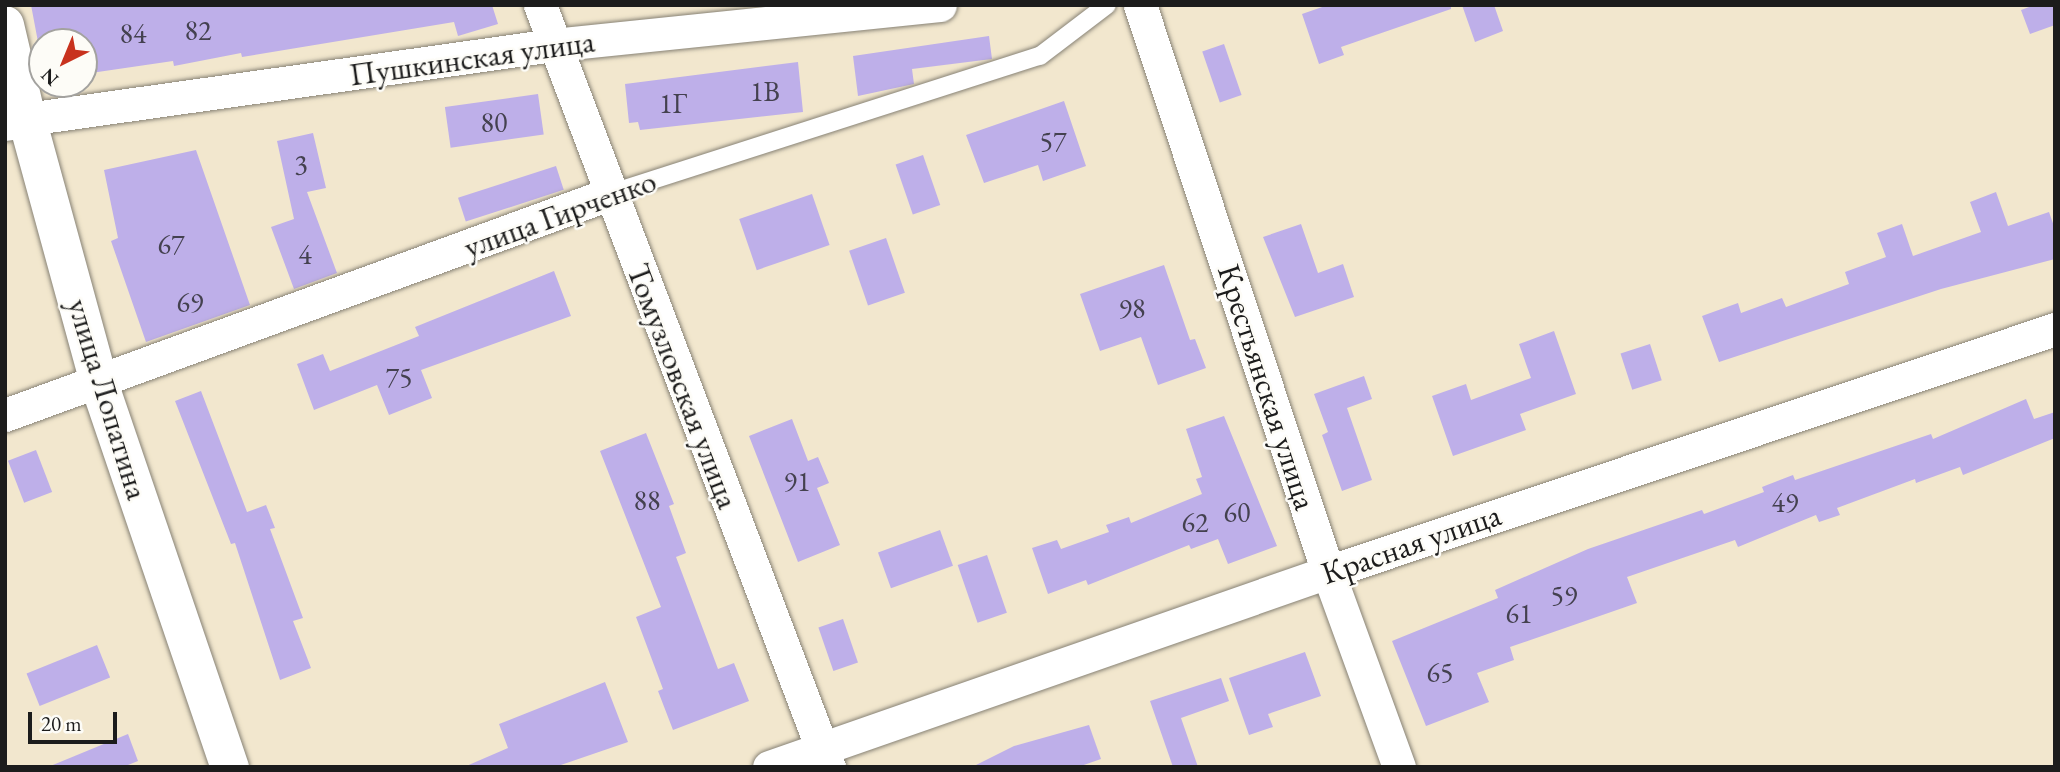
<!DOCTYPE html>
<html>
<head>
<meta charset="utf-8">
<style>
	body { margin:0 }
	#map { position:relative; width:2060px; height:772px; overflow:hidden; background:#f2e7ce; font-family:"EB Garamond",serif }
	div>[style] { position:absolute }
	.building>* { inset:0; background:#beafe9; transform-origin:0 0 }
	.roads { filter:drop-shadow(0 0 2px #878275) drop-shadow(0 0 2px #878275) }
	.service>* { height:18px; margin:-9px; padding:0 9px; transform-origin:9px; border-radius:9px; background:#fff }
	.minor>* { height:33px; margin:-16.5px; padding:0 16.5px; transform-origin:16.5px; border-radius:16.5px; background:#fff }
	.tertiary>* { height:38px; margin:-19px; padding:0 19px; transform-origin:19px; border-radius:19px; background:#fff }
	.primary>* { height:38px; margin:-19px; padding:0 19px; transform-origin:19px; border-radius:19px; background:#fff }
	span { translate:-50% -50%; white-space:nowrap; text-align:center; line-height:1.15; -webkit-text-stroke:5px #fdfcf7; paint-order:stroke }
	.number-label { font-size:28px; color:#44414f }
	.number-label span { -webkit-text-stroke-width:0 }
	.street-label { font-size:32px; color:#1c1c1c }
	.frame { position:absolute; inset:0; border:7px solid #1c1c1c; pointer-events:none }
	.north { position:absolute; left:28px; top:28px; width:70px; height:70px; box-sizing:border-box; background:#fdfcf7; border:2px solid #a3a29f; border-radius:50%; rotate:223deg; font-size:19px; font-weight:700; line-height:28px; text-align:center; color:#1c1c1c }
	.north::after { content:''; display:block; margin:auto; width:24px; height:32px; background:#c8321e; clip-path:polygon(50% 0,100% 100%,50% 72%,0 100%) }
	.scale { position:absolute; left:28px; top:712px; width:89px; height:32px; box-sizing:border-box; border:4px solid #1c1c1c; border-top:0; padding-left:9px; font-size:21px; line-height:24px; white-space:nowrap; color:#1c1c1c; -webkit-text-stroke:5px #fdfcf7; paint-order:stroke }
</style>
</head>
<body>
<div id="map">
	<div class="building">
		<i style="clip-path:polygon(31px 5px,492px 5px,498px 24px,458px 36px,454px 22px,242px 57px,241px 53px,174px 66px,173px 61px,84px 74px,84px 42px,42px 42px,42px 63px)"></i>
		<i style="clip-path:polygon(1328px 5px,1451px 5px,1451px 9px,1341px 47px,1344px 55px,1319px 64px,1302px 14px)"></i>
		<i style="clip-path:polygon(1462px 5px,1494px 5px,1503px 31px,1475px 42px)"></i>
		<i style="clip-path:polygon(2035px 5px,2055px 5px,2055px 25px,2030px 34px,2021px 10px)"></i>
		<i style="clip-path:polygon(989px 36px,992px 59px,912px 69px,914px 84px,858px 96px,853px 56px)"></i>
		<i style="left:1224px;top:44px;width:54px;height:23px;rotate:71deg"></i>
		<i style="clip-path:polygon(798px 62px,803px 112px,640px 130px,638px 122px,629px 123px,625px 84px)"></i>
		<i style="left:538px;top:94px;width:41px;height:94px;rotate:82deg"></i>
		<i style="clip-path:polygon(1064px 101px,1086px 166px,1043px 181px,1038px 165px,984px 183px,966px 135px)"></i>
		<i style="clip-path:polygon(313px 133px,326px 188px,307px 192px,337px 273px,294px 289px,271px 227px,294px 219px,277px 141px)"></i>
		<i style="clip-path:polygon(196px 150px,250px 305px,146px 342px,111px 241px,118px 238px,104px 170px)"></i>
		<i style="left:923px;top:155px;width:53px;height:29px;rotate:71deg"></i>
		<i style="left:556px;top:166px;width:25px;height:103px;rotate:72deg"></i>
		<i style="clip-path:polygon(1996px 192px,2008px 226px,2049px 212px,2055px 229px,2055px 259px,1941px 289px,1719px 362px,1702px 316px,1738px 303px,1741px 313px,1782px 298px,1786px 307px,1849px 284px,1845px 272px,1886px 257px,1877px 233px,1902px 224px,1913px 256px,1981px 232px,1970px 202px)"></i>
		<i style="left:812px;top:194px;width:54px;height:77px;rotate:71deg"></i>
		<i style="clip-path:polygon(1301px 224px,1318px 273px,1343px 264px,1354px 297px,1295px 317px,1263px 237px)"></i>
		<i style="left:886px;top:238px;width:58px;height:39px;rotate:71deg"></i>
		<i style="clip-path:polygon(1164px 265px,1190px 340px,1195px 339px,1206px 368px,1158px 385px,1141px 337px,1100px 351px,1080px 294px)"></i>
		<i style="clip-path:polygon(554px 271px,571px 316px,421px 370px,432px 398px,389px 415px,377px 385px,314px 410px,297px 364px,323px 354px,330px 371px,419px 336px,415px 327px)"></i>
		<i style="clip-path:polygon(1554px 331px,1576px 394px,1520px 414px,1526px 430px,1453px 456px,1432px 396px,1466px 384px,1471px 400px,1531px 378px,1519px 344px)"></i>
		<i style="left:1650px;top:344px;width:38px;height:31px;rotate:72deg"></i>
		<i style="clip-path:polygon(1364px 376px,1372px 399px,1347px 408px,1372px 480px,1342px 491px,1322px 435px,1328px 432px,1314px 394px)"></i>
		<i style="clip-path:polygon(201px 391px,247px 512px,266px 505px,275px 528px,270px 529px,303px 618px,293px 621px,311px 668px,280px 680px,235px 543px,231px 544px,175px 401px)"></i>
		<i style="clip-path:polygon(2026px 399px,2034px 419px,2055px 412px,2055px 438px,1963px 475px,1960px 467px,1916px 483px,1915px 479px,1837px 508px,1840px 515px,1819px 522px,1816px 515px,1738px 547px,1735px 540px,1627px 577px,1637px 603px,1510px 647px,1514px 660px,1477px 673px,1489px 702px,1426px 726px,1392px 641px,1498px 598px,1495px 590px,1588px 549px,1702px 510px,1704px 514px,1764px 492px,1762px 487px,1793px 475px,1795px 480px,1931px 434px,1933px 439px)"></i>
		<i style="clip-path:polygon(1224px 416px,1277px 546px,1228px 564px,1218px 539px,1191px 549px,1189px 545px,1088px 585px,1086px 580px,1048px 594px,1032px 548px,1057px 540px,1061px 549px,1109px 532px,1106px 525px,1129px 517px,1131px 523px,1202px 494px,1196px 479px,1202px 477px,1186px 429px)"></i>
		<i style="clip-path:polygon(792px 419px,808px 461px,818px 457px,829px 483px,817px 488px,840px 545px,798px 562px,749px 436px)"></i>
		<i style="clip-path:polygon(646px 433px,674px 504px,669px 506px,686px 553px,676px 557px,718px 669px,734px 663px,749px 701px,673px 730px,658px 691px,663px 689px,636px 617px,661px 607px,600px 451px)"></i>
		<i style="left:36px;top:450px;width:45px;height:30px;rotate:69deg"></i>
		<i style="left:940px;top:530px;width:38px;height:66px;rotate:70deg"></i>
		<i style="left:987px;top:555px;width:61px;height:31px;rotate:71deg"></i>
		<i style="left:843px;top:619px;width:46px;height:26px;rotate:71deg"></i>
		<i style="left:97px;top:645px;width:35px;height:76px;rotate:68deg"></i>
		<i style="clip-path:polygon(1305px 652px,1321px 696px,1268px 714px,1273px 727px,1249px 735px,1229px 678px)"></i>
		<i style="clip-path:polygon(1221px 678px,1229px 701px,1181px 718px,1198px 767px,1173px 767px,1150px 701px)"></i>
		<i style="clip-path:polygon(605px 682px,628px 742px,555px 767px,464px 767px,508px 748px,499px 724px)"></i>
		<i style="clip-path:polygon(1089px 725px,1101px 759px,1078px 767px,972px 767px,1014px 746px)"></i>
		<i style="clip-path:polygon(128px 734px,138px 761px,123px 767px,48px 767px)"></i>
	</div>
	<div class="roads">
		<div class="service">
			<i style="left:609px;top:194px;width:453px;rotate:-17.8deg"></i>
			<i style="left:1040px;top:56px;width:84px;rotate:-37.3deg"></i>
		</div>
		<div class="minor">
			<i style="left:540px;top:5px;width:815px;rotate:69.23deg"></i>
			<i style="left:1140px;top:5px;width:597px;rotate:71.66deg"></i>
			<i style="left:1328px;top:572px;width:208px;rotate:70deg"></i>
			<i style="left:27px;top:119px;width:531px;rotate:-8.01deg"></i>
			<i style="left:553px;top:45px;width:389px;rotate:-5.9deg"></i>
			<i style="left:5px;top:415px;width:643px;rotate:-20.1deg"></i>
			<i style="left:769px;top:767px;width:592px;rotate:-19.23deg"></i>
			<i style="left:1328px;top:572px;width:767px;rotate:-18.48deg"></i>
		</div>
		<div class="tertiary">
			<i style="left:5px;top:25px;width:97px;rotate:76.8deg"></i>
		</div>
		<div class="primary">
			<i style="left:5px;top:122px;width:22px;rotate:-8deg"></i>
			<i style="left:27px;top:119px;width:274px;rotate:74.7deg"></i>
			<i style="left:99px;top:383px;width:406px;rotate:71.2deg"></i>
		</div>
	</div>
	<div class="number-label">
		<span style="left:198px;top:30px">82</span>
		<span style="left:133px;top:33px">84</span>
		<span style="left:765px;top:91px">1В</span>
		<span style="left:673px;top:103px">1Г</span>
		<span style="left:494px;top:122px">80</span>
		<span style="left:1053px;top:141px">57</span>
		<span style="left:301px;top:164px">3</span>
		<span style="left:171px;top:244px">67</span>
		<span style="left:305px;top:254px">4</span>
		<span style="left:190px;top:302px">69</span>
		<span style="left:1132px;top:308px">98</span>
		<span style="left:399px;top:377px">75</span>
		<span style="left:797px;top:481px">91</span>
		<span style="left:647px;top:500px">88</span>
		<span style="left:1785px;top:502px">49</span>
		<span style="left:1237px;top:512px">60</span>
		<span style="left:1195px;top:522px">62</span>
		<span style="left:1564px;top:595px">59</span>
		<span style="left:1519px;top:613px">61</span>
		<span style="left:1440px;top:672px">65</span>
	</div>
	<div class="street-label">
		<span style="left:472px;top:58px;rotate:-8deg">Пушкинская улица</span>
		<span style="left:560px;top:214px;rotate:-20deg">улица Гирченко</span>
		<span style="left:683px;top:386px;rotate:69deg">Томузловская улица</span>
		<span style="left:1267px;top:387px;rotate:72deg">Крестьянская улица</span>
		<span style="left:108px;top:399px;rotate:73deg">улица Лопатина</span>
		<span style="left:1411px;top:544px;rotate:-19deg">Красная улица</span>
	</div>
	<div class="frame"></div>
	<div class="north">N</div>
	<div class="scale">20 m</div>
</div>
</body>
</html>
